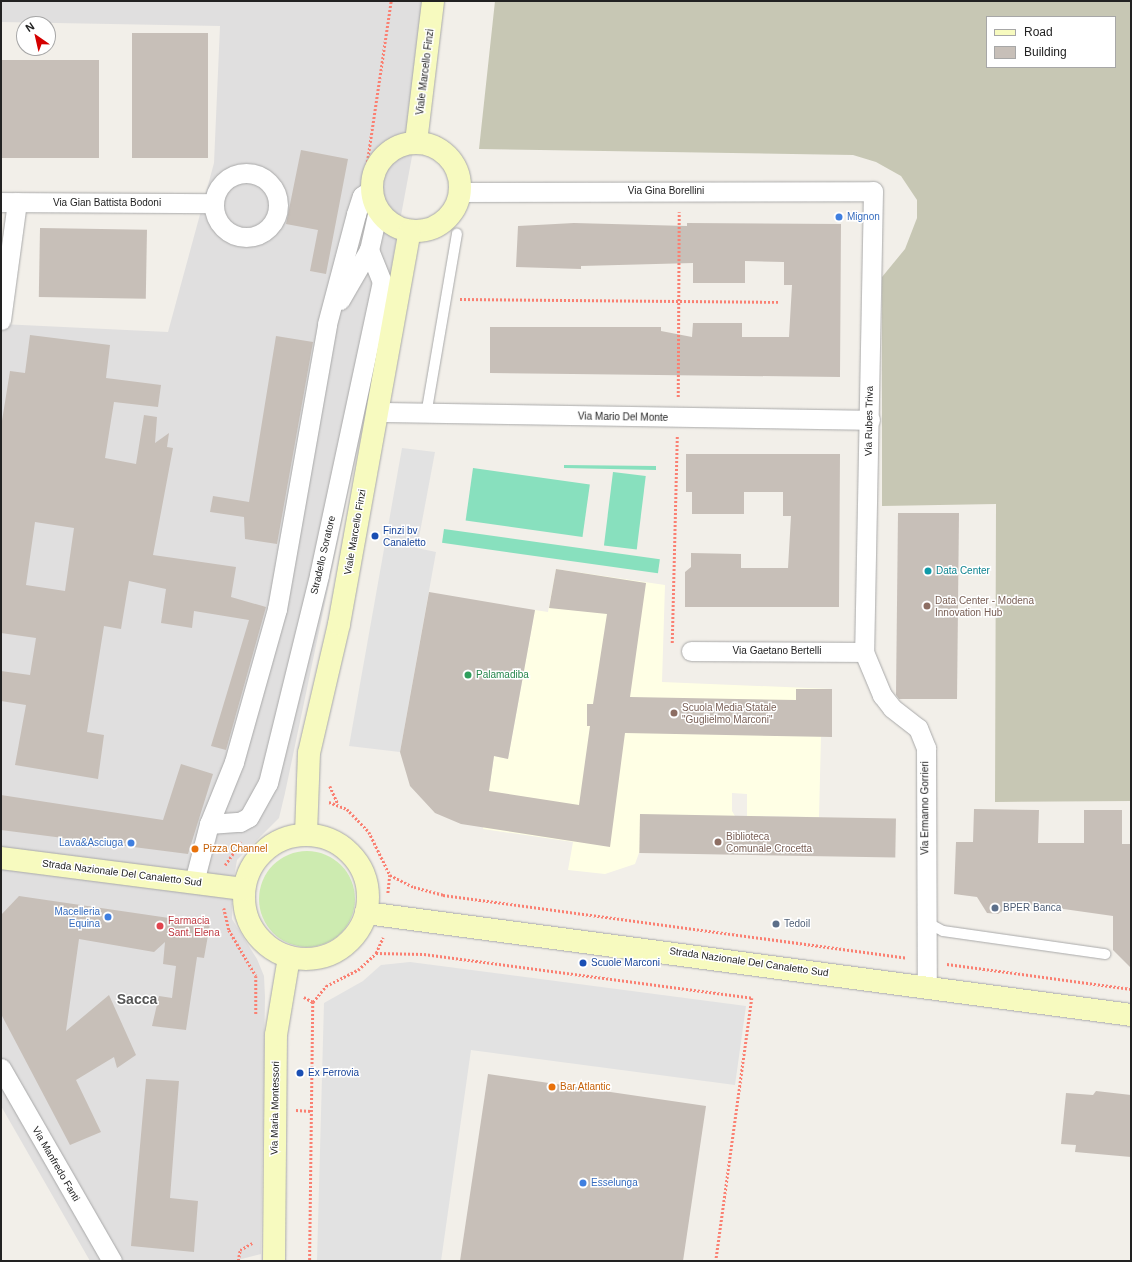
<!DOCTYPE html>
<html>
<head>
<meta charset="utf-8">
<style>
	body { margin:0 }
	#map { position:relative; width:1132px; height:1262px; overflow:hidden; background:#f2efe9; font-family:Helvetica,sans-serif }
	div>[style] { position:absolute }
	.residential>* { inset:0; background:#e0dfdf }
	.education>* { inset:0; background:#ffffe5 }
	.construction>* { inset:0; background:#c7c7b4 }
	.grass>* { inset:0; background:#cdebb0 }
	.round { border-radius:50% }
	.pitch>* { inset:0; background:#88e0be; transform-origin:0 0 }
	.parking>* { inset:0; background:#e2e2e2 }
	.building>* { inset:0; background:#c7bfb8; transform-origin:0 0 }
	.path>* { height:2.5px; margin-top:-1.25px; transform-origin:0; background:repeating-linear-gradient(90deg,#fa8072 0 2px,transparent 0 4px) }
	.roads { filter:drop-shadow(0 0 1px #a9a9a9) drop-shadow(0 0 1px #a9a9a9) }
	.lane>* { height:10px; margin:-5px; padding:0 5px; transform-origin:5px; border-radius:5px; background:#fff }
	.street>* { height:19px; margin:-9.5px; padding:0 9.5px; transform-origin:9.5px; border-radius:9.5px; background:#fff }
	.street>.ring { margin:-9.5px; padding:0; box-sizing:content-box; background:none; border:19px solid #fff; border-radius:50% }
	.secondary>* { height:22px; margin:-11px; padding:0 11px; transform-origin:11px; border-radius:11px; background:#f7fabf }
	.secondary>.ring { margin:-11px; padding:0; box-sizing:content-box; background:none; border:22px solid #f7fabf; border-radius:50% }
	.dots>* { width:11px; height:11px; translate:-50% -50%; box-sizing:border-box; border:2px solid #fff; border-radius:50% }
	span { translate:-50% -50%; white-space:nowrap; text-align:center; line-height:1.15; -webkit-text-stroke:3px #fff; paint-order:stroke }
	.street-label { font-size:10px; color:#222 }
	.shop-label { font-size:10px; color:#366cbe }
	.left { translate:0 -50%; text-align:left }
	.right { translate:-100% -50%; text-align:right }
	.transit-label { font-size:10px; color:#164399 }
	.culture-label { font-size:10px; color:#0d838f }
	.education-label { font-size:10px; color:#785e54 }
	.leisure-label { font-size:10px; color:#27864d }
	.food-label { font-size:10px; color:#c56008 }
	.service-label { font-size:10px; color:#4e5e75 }
	.health-label { font-size:10px; color:#be3a42 }
	.district-label { font-size:14px; color:#555; font-weight:700 }
	.frame { position:absolute; inset:0; border:2px solid #222; pointer-events:none }
	.legend { position:absolute; left:986px; top:16px; width:130px; height:52px; box-sizing:border-box; background:#fff; border:1px solid #a7a7a7; margin:0; padding:5px 7px; list-style:none; font-size:12px; color:#222 }
	.legend li { display:flex; align-items:center; gap:8px; height:20px }
	.legend b { width:20px; border:1px solid #a7a7a7 }
	.north { position:absolute; left:16px; top:16px; width:40px; height:40px; box-sizing:border-box; background:#fff; border:1px solid #a7a7a7; border-radius:50%; rotate:326deg; font-size:11px; font-weight:700; line-height:16px; text-align:center; color:#222 }
	.north::after { content:''; display:block; margin:auto; width:14px; height:18px; background:#d40000; clip-path:polygon(50% 0,100% 100%,50% 72%,0 100%) }
</style>
</head>
<body>
<div id="map">
	<div class="residential">
		<i style="clip-path:polygon(1px 1px,441px 1px,358px 446px,285px 793px,279px 818px,237px 860px,232px 889px,232px 919px,257px 959px,264px 976px,265px 997px,261px 1254px,234px 1261px,90px 1261px,1px 1106px,1px 324px,168px 332px,214px 163px,220px 26px,1px 22px)"></i>
	</div>
	<div class="education">
		<i style="clip-path:polygon(556px 569px,665px 585px,662px 682px,832px 689px,832px 737px,821px 737px,819px 817px,747px 816px,747px 794px,732px 793px,732px 811px,735px 816px,639px 853px,635px 864px,605px 874px,568px 870px,573px 842px,483px 829px,494px 756px,508px 759px,535px 610px,548px 612px)"></i>
	</div>
	<div class="construction">
		<i style="clip-path:polygon(evenodd,495px 1px,1131px 1px,1131px 801px,995px 802px,996px 504px,882px 506px,882px 277px,905px 249px,917px 218px,917px 200px,901px 176px,876px 162px,853px 155px,479px 149px,495px 1px,987px 17px,1115px 17px,1115px 67px,987px 67px,987px 17px)"></i>
	</div>
	<div class="grass">
		<i class="round" style="left:259px;top:851px;width:96px;height:96px"></i>
	</div>
	<div class="pitch">
		<i style="clip-path:polygon(564px 465px,656px 466px,656px 470px,564px 468px)"></i>
		<i style="left:473px;top:468px;width:118px;height:53px;rotate:8deg"></i>
		<i style="left:613px;top:472px;width:33px;height:74px;rotate:7deg"></i>
		<i style="left:444px;top:529px;width:218px;height:14px;rotate:8deg"></i>
	</div>
	<div class="parking">
		<i style="clip-path:polygon(402px 448px,435px 452px,417px 548px,436px 552px,400px 752px,349px 746px)"></i>
		<i style="clip-path:polygon(410px 962px,746px 1006px,735px 1085px,471px 1050px,441px 1261px,317px 1261px,324px 1003px,363px 981px,381px 965px)"></i>
	</div>
	<div class="building">
		<i style="left:132px;top:33px;width:76px;height:125px"></i>
		<i style="left:1px;top:60px;width:98px;height:98px"></i>
		<i style="clip-path:polygon(301px 150px,348px 159px,326px 274px,310px 271px,318px 230px,286px 224px)"></i>
		<i style="clip-path:polygon(574px 223px,687px 226px,687px 223px,841px 224px,840px 377px,490px 373px,490px 327px,661px 327px,661px 331px,692px 337px,693px 323px,742px 323px,742px 337px,789px 337px,792px 285px,784px 285px,784px 262px,745px 261px,745px 283px,693px 283px,693px 263px,581px 266px,581px 269px,516px 267px,518px 226px)"></i>
		<i style="left:40px;top:228px;width:107px;height:69px;rotate:1deg"></i>
		<i style="clip-path:polygon(evenodd,30px 335px,110px 345px,106px 378px,161px 385px,158px 407px,114px 402px,105px 458px,136px 464px,144px 415px,157px 417px,155px 443px,169px 433px,167px 447px,173px 448px,153px 555px,236px 567px,231px 597px,266px 607px,226px 750px,211px 746px,249px 620px,194px 611px,192px 628px,161px 623px,166px 589px,129px 581px,121px 629px,104px 626px,87px 732px,104px 735px,98px 779px,15px 765px,26px 705px,1px 701px,1px 671px,30px 675px,36px 638px,1px 633px,1px 427px,10px 371px,25px 373px,30px 335px,35px 522px,74px 528px,65px 591px,26px 585px,35px 522px)"></i>
		<i style="clip-path:polygon(276px 336px,313px 342px,277px 544px,245px 539px,244px 517px,210px 512px,213px 496px,249px 502px)"></i>
		<i style="clip-path:polygon(686px 454px,840px 454px,839px 607px,685px 607px,685px 572px,691px 567px,691px 553px,741px 554px,741px 568px,788px 568px,791px 516px,783px 516px,783px 492px,744px 492px,744px 514px,692px 514px,692px 492px,686px 492px)"></i>
		<i style="clip-path:polygon(898px 513px,959px 513px,957px 699px,899px 699px,896px 695px)"></i>
		<i style="clip-path:polygon(556px 569px,646px 583px,630px 697px,796px 700px,796px 689px,832px 689px,832px 737px,625px 733px,610px 847px,461px 824px,435px 813px,410px 786px,400px 752px,429px 592px,535px 610px,508px 759px,494px 756px,489px 791px,579px 805px,590px 726px,587px 726px,587px 704px,593px 704px,607px 614px,549px 608px)"></i>
		<i style="clip-path:polygon(181px 764px,213px 774px,188px 854px,1px 830px,1px 795px,163px 820px)"></i>
		<i style="clip-path:polygon(974px 809px,1039px 810px,1038px 843px,1084px 843px,1084px 810px,1122px 810px,1122px 844px,1131px 844px,1131px 968px,1113px 950px,1113px 916px,1015px 902px,998px 914px,987px 913px,977px 897px,954px 894px,956px 842px,973px 842px)"></i>
		<i style="left:640px;top:814px;width:256px;height:39px;rotate:1deg"></i>
		<i style="clip-path:polygon(19px 896px,210px 924px,204px 958px,197px 957px,186px 1030px,152px 1026px,159px 996px,172px 998px,176px 966px,163px 964px,165px 942px,154px 952px,79px 939px,66px 1031px,109px 995px,136px 1055px,117px 1068px,114px 1057px,76px 1080px,101px 1132px,70px 1145px,1px 1014px,1px 915px)"></i>
		<i style="clip-path:polygon(488px 1074px,706px 1106px,683px 1261px,460px 1261px)"></i>
		<i style="clip-path:polygon(146px 1079px,179px 1081px,170px 1198px,198px 1201px,194px 1252px,131px 1246px)"></i>
		<i style="clip-path:polygon(1096px 1091px,1131px 1095px,1131px 1157px,1075px 1152px,1076px 1145px,1061px 1144px,1066px 1093px,1093px 1095px)"></i>
	</div>
	<div class="path">
		<i style="left:438px;top:137px;width:28px;rotate:45deg"></i>
		<i style="left:458px;top:157px;width:17px;rotate:65deg"></i>
		<i style="left:366px;top:170px;width:171px;rotate:-81.6deg"></i>
		<i style="left:430px;top:237px;width:13px;rotate:-18deg"></i>
		<i style="left:460px;top:299px;width:318px;rotate:0.5deg"></i>
		<i style="left:678px;top:397px;width:185px;rotate:-89.7deg"></i>
		<i style="left:672px;top:643px;width:207px;rotate:-88.6deg"></i>
		<i style="left:330px;top:786px;width:20px;rotate:66deg"></i>
		<i style="left:329px;top:802px;width:19px;rotate:21deg"></i>
		<i style="left:347px;top:809px;width:32px;rotate:46deg"></i>
		<i style="left:369px;top:832px;width:48px;rotate:64deg"></i>
		<i style="left:390px;top:875px;width:19px;rotate:96deg"></i>
		<i style="left:225px;top:865px;width:28px;rotate:-55deg"></i>
		<i style="left:390px;top:875px;width:27px;rotate:27deg"></i>
		<i style="left:414px;top:887px;width:30px;rotate:15deg"></i>
		<i style="left:443px;top:895px;width:468px;rotate:7.7deg"></i>
		<i style="left:224px;top:908px;width:23px;rotate:77deg"></i>
		<i style="left:229px;top:930px;width:53px;rotate:59.6deg"></i>
		<i style="left:256px;top:976px;width:39px;rotate:90deg"></i>
		<i style="left:376px;top:953px;width:48px;rotate:1.2deg"></i>
		<i style="left:424px;top:954px;width:331px;rotate:7.6deg"></i>
		<i style="left:752px;top:998px;width:265px;rotate:97.8deg"></i>
		<i style="left:947px;top:964px;width:186px;rotate:7.7deg"></i>
		<i style="left:304px;top:997px;width:10px;rotate:29deg"></i>
		<i style="left:313px;top:1002px;width:259px;rotate:90.7deg"></i>
		<i style="left:313px;top:1002px;width:21px;rotate:-51deg"></i>
		<i style="left:326px;top:986px;width:36px;rotate:-27deg"></i>
		<i style="left:358px;top:970px;width:25px;rotate:-43deg"></i>
		<i style="left:376px;top:953px;width:17px;rotate:-66deg"></i>
		<i style="left:296px;top:1110px;width:15px;rotate:4deg"></i>
		<i style="left:238px;top:1261px;width:11px;rotate:-80deg"></i>
		<i style="left:240px;top:1250px;width:14px;rotate:-30deg"></i>
	</div>
	<div class="roads">
		<div class="lane">
			<i style="left:426px;top:415px;width:184px;rotate:-80.3deg"></i>
			<i style="left:926px;top:922px;width:19px;rotate:28deg"></i>
			<i style="left:943px;top:931px;width:164px;rotate:8.1deg"></i>
		</div>
		<div class="street">
			<i class="ring" style="left:214px;top:173px;width:45px;height:45px"></i>
			<i style="left:460px;top:192px;width:413px;rotate:-0.1deg"></i>
			<i style="left:873px;top:191px;width:461px;rotate:91.1deg"></i>
			<i style="left:864px;top:652px;width:47px;rotate:67.3deg"></i>
			<i style="left:882px;top:695px;width:16px;rotate:52deg"></i>
			<i style="left:892px;top:708px;width:33px;rotate:38deg"></i>
			<i style="left:918px;top:728px;width:22px;rotate:68deg"></i>
			<i style="left:926px;top:748px;width:239px;rotate:89.8deg"></i>
			<i style="left:1px;top:202px;width:213px;rotate:0.3deg"></i>
			<i style="left:340px;top:300px;width:58px;rotate:-59.9deg"></i>
			<i style="left:1px;top:320px;width:119px;rotate:-82.3deg"></i>
			<i style="left:377px;top:412px;width:493px;rotate:0.9deg"></i>
			<i style="left:691px;top:651px;width:173px;rotate:0.3deg"></i>
			<i style="left:209px;top:824px;width:31px;rotate:-4deg"></i>
			<i style="left:240px;top:822px;width:10px;rotate:-29deg"></i>
			<i style="left:249px;top:817px;width:39px;rotate:-61deg"></i>
			<i style="left:268px;top:783px;width:214px;rotate:-76.2deg"></i>
			<i style="left:319px;top:575px;width:300px;rotate:-77.9deg"></i>
			<i style="left:382px;top:282px;width:35px;rotate:-112deg"></i>
			<i style="left:369px;top:250px;width:41px;rotate:-77.3deg"></i>
			<i style="left:194px;top:882px;width:60px;rotate:-75.5deg"></i>
			<i style="left:209px;top:824px;width:67px;rotate:-68deg"></i>
			<i style="left:234px;top:762px;width:159px;rotate:-74.3deg"></i>
			<i style="left:277px;top:609px;width:289px;rotate:-80deg"></i>
			<i style="left:327px;top:324px;width:114px;rotate:-75.2deg"></i>
			<i style="left:356px;top:214px;width:19px;rotate:-72deg"></i>
			<i style="left:362px;top:196px;width:12px;rotate:-35deg"></i>
			<i style="left:1px;top:1068px;width:223px;rotate:60.1deg"></i>
		</div>
		<div class="secondary">
			<i style="left:416px;top:142px;width:142px;rotate:-83.1deg"></i>
			<i class="ring" style="left:372px;top:143px;width:66px;height:66px"></i>
			<i style="left:306px;top:834px;width:81px;rotate:-87.9deg"></i>
			<i style="left:309px;top:753px;width:132px;rotate:-76.9deg"></i>
			<i style="left:339px;top:624px;width:399px;rotate:-79.8deg"></i>
			<i class="ring" style="left:244px;top:835px;width:102px;height:102px"></i>
			<i style="left:1px;top:858px;width:245px;rotate:7.3deg"></i>
			<i style="left:366px;top:913px;width:772px;rotate:7.59deg"></i>
			<i style="left:274px;top:1261px;width:226px;rotate:-89.5deg"></i>
			<i style="left:276px;top:1035px;width:79px;rotate:-80.5deg"></i>
		</div>
	</div>
	<div class="dots">
		<i style="left:839px;top:217px;background:#3f7fe0"></i>
		<i style="left:375px;top:536px;background:#1a4fb4"></i>
		<i style="left:928px;top:571px;background:#0f9aa8"></i>
		<i style="left:927px;top:606px;background:#8d6e63"></i>
		<i style="left:468px;top:675px;background:#2e9e5b"></i>
		<i style="left:674px;top:713px;background:#8d6e63"></i>
		<i style="left:718px;top:842px;background:#8d6e63"></i>
		<i style="left:131px;top:843px;background:#3f7fe0"></i>
		<i style="left:195px;top:849px;background:#e8710a"></i>
		<i style="left:995px;top:908px;background:#5c6f8a"></i>
		<i style="left:108px;top:917px;background:#3f7fe0"></i>
		<i style="left:776px;top:924px;background:#5c6f8a"></i>
		<i style="left:160px;top:926px;background:#e0444e"></i>
		<i style="left:583px;top:963px;background:#1a4fb4"></i>
		<i style="left:300px;top:1073px;background:#1a4fb4"></i>
		<i style="left:552px;top:1087px;background:#e8710a"></i>
		<i style="left:583px;top:1183px;background:#3f7fe0"></i>
	</div>
	<div class="street-label">
		<span style="left:425px;top:72px;rotate:-83deg">Viale Marcello Finzi</span>
		<span style="left:666px;top:191px">Via Gina Borellini</span>
		<span style="left:107px;top:203px">Via Gian Battista Bodoni</span>
		<span style="left:623px;top:417px;rotate:1deg">Via Mario Del Monte</span>
		<span style="left:869px;top:421px;rotate:-89deg">Via Rubes Triva</span>
		<span style="left:355px;top:532px;rotate:-80deg">Viale Marcello Finzi</span>
		<span style="left:323px;top:555px;rotate:-77deg">Stradello Soratore</span>
		<span style="left:777px;top:651px">Via Gaetano Bertelli</span>
		<span style="left:925px;top:808px;rotate:-90deg">Via Ermanno Gorrieri</span>
		<span style="left:122px;top:873px;rotate:7deg">Strada Nazionale Del Canaletto Sud</span>
		<span style="left:749px;top:962px;rotate:8deg">Strada Nazionale Del Canaletto Sud</span>
		<span style="left:275px;top:1108px;rotate:-89deg">Via Maria Montessori</span>
		<span style="left:56px;top:1164px;rotate:60deg">Via Manfredo Fanti</span>
	</div>
	<div class="shop-label">
		<span class="left" style="left:847px;top:217px">Mignon</span>
		<span class="right" style="left:123px;top:843px">Lava&amp;Asciuga</span>
		<span class="right" style="left:100px;top:917px">Macelleria<br>Equina</span>
		<span class="left" style="left:591px;top:1183px">Esselunga</span>
	</div>
	<div class="transit-label">
		<span class="left" style="left:383px;top:536px">Finzi bv<br>Canaletto</span>
		<span class="left" style="left:591px;top:963px">Scuole Marconi</span>
		<span class="left" style="left:308px;top:1073px">Ex Ferrovia</span>
	</div>
	<div class="culture-label">
		<span class="left" style="left:936px;top:571px">Data Center</span>
	</div>
	<div class="education-label">
		<span class="left" style="left:935px;top:606px">Data Center - Modena<br>Innovation Hub</span>
		<span class="left" style="left:682px;top:713px">Scuola Media Statale<br>"Guglielmo Marconi"</span>
		<span class="left" style="left:726px;top:842px">Biblioteca<br>Comunale Crocetta</span>
	</div>
	<div class="leisure-label">
		<span class="left" style="left:476px;top:675px">Palamadiba</span>
	</div>
	<div class="food-label">
		<span class="left" style="left:203px;top:849px">Pizza Channel</span>
		<span class="left" style="left:560px;top:1087px">Bar Atlantic</span>
	</div>
	<div class="service-label">
		<span class="left" style="left:1003px;top:908px">BPER Banca</span>
		<span class="left" style="left:784px;top:924px">Tedoil</span>
	</div>
	<div class="health-label">
		<span class="left" style="left:168px;top:926px">Farmacia<br>Sant. Elena</span>
	</div>
	<div class="district-label">
		<span style="left:137px;top:999px">Sacca</span>
	</div>
	<div class="frame"></div>
	<ul class="legend">
	<li><b style="height:5px;background:#f7fabf"></b>Road</li>
	<li><b style="height:11px;background:#c7bfb8"></b>Building</li>
	</ul>
	<div class="north">N</div>
</div>
</body>
</html>
